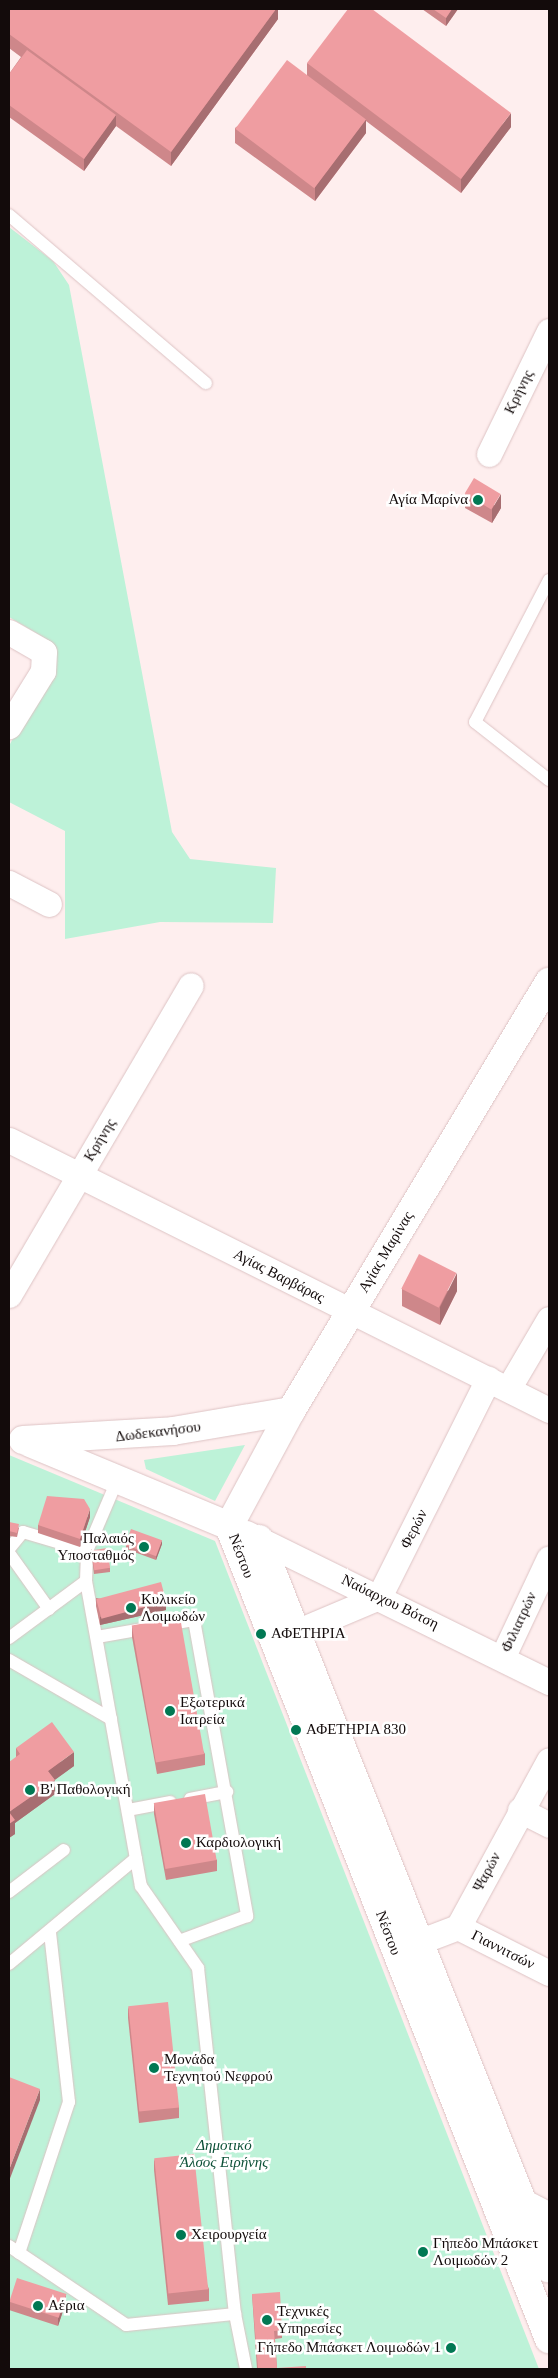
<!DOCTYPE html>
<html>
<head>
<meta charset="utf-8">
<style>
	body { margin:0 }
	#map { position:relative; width:558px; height:2378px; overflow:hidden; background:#feeeee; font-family:Georgia,serif }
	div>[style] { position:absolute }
	.green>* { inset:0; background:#bdf2d8 }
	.roads { filter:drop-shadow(0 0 1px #ddc3c4) drop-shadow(0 0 1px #ddc3c4) }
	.lane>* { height:12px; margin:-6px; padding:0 6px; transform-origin:6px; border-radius:6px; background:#fff }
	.street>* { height:25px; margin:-12.5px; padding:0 12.5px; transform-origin:12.5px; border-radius:12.5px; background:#fff }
	.secondary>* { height:28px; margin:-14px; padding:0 14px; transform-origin:14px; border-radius:14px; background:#fff }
	.wall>* { inset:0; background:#ce878a }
	.shaded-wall>* { inset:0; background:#a76e71 }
	.building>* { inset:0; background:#ef9da1; transform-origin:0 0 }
	.dots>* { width:14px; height:14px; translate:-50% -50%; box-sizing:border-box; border:2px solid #fff; border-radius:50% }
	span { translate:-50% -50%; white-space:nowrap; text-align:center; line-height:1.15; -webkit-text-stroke:5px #fff; paint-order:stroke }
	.street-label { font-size:15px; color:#130b0b }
	.poi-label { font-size:15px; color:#130b0b }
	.right { translate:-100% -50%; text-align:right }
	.left { translate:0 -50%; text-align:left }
	.park-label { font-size:15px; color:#0d5138; font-style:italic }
	.frame { position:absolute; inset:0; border:10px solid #130b0b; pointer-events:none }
</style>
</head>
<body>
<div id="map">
	<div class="green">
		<i style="clip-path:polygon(9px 227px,53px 261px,69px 285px,172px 832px,190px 859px,276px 868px,273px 923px,160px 922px,65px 939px,65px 831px,9px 802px,9px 746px,55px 657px,51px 642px,9px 617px)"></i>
		<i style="clip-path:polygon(245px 1445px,215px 1501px,146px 1469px,144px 1460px)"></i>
		<i style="clip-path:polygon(9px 1455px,215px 1541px,539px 2369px,9px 2369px)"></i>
	</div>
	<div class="roads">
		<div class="lane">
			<i style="left:9px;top:215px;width:259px;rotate:40.5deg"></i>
			<i style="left:549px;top:580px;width:160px;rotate:117.5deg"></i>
			<i style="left:475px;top:722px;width:94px;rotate:38.1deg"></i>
			<i style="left:9px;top:1549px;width:22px;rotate:-51deg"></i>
			<i style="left:23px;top:1532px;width:67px;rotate:16.5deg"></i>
			<i style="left:9px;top:1553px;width:69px;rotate:54.5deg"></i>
			<i style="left:86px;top:1581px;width:310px;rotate:79.8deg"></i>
			<i style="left:141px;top:1886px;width:100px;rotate:55.2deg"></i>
			<i style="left:198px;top:1968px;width:348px;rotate:83.9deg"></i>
			<i style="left:235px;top:2314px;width:56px;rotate:78.7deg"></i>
			<i style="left:97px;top:1637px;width:98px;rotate:-9.9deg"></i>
			<i style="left:194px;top:1620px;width:301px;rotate:79.8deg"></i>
			<i style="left:247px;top:1916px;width:72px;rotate:159.8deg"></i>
			<i style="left:9px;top:1638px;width:96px;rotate:-36.5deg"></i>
			<i style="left:86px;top:1581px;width:30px;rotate:-88deg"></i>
			<i style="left:87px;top:1551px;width:74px;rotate:-66.9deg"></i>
			<i style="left:9px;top:1660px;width:118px;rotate:30deg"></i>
			<i style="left:190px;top:1799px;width:38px;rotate:-11deg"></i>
			<i style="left:128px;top:1810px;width:43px;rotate:-10.8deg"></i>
			<i style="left:9px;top:1892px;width:69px;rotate:-37.4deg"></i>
			<i style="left:9px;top:1964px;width:165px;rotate:-39.8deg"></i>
			<i style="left:9px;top:2246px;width:141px;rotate:34deg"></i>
			<i style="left:126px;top:2325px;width:110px;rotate:-5.8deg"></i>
			<i style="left:19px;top:2253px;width:159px;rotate:-71.7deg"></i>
			<i style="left:69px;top:2102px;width:171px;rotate:-96.4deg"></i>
		</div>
		<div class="street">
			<i style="left:489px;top:454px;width:137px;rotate:-64deg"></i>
			<i style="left:9px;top:632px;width:40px;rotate:29.7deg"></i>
			<i style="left:44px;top:652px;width:19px;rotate:93deg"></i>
			<i style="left:43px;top:671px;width:65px;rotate:121.7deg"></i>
			<i style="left:9px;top:883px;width:45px;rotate:27.7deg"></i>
			<i style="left:9px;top:1140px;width:604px;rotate:26.57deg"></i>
			<i style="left:9px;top:1295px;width:359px;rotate:-59.6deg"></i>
			<i style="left:508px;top:1389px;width:81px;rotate:-59.6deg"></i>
			<i style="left:246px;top:1533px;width:338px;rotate:26.2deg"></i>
			<i style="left:296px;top:1632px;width:90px;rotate:-22.9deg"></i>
			<i style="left:379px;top:1597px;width:244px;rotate:-63.4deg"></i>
			<i style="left:502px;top:1658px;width:110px;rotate:-64.8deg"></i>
			<i style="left:520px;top:1810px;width:33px;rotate:27deg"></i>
			<i style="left:458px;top:1927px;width:102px;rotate:26.8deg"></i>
			<i style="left:400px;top:1949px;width:62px;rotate:-20.8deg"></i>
			<i style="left:458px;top:1927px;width:190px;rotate:-61.4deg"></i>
			<i style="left:511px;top:2206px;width:12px;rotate:-24deg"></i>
			<i style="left:522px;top:2201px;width:30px;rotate:27deg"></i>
		</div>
		<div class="secondary">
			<i style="left:23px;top:1440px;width:150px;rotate:-3.4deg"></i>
			<i style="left:173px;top:1431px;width:120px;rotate:-9.6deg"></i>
			<i style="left:30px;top:1443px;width:216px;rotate:22.6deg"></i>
			<i style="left:229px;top:1526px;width:874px;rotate:68.52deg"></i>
			<i style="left:229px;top:1526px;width:131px;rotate:-61.7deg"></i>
			<i style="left:291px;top:1411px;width:501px;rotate:-58.98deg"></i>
			<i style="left:259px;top:1539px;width:785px;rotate:68.33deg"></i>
		</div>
	</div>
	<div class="wall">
		<i style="clip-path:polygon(9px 9px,278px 9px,278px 19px,171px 166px,116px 126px,84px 171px,9px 117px,9px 74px,21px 57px,9px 48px)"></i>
		<i style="clip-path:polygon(422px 9px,458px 9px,446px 26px)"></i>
		<i style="clip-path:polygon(307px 63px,511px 127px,461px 193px,366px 121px,366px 133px,315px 201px,235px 143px,235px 128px,307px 75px)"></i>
		<i style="clip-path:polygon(465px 494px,501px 508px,492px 523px,465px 508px)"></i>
		<i style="clip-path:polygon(402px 1289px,457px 1291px,440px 1325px,402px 1306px)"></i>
		<i style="clip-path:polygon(90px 1517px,80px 1547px,38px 1533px,38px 1525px)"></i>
		<i style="clip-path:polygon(9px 1522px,19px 1528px,17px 1537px,9px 1536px)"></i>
		<i style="clip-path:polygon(162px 1544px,156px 1560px,126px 1549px,126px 1545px)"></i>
		<i style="clip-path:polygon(91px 1549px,110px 1568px,110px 1572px,94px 1574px)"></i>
		<i style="clip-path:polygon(96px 1598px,166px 1610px,100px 1625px,96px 1606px)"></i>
		<i style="clip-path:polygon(132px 1626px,205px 1754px,205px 1765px,157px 1774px,132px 1637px)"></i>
		<i style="clip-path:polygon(16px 1748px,74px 1766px,54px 1780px,55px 1794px,15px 1823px,15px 1834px,9px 1838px,16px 1757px)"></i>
		<i style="clip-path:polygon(154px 1803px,217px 1860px,217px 1871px,166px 1880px,154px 1814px)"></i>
		<i style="clip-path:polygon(128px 2007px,179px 2107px,179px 2118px,139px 2123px,128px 2018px)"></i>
		<i style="clip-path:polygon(154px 2159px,209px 2289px,209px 2301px,168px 2305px,154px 2170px)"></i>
		<i style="clip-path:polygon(252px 2294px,282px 2330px,282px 2338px,275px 2339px,277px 2368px,306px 2369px,257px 2369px)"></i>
		<i style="clip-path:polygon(9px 2302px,66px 2302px,58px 2326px,9px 2310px)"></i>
	</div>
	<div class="shaded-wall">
		<i style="clip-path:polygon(276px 9px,278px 9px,278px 19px,171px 166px,171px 152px)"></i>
		<i style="clip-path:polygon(452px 9px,458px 9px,446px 26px,446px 18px)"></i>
		<i style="clip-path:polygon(511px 113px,511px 127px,461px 193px,461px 179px)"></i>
		<i style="clip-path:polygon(116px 115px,116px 126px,84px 171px,84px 159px)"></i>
		<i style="clip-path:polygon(366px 119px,366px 133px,315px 201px,315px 187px)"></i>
		<i style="clip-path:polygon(501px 494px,501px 508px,492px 523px,492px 509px)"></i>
		<i style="clip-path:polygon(457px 1273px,457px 1291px,440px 1325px,440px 1307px)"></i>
		<i style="clip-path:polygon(90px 1509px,90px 1517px,80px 1547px,80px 1539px)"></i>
		<i style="clip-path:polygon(162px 1540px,162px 1544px,156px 1560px,156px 1555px)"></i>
		<i style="clip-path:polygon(166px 1601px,166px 1610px,100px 1625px,100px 1617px)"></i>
		<i style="clip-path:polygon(74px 1752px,74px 1766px,48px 1785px,48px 1771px)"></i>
		<i style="clip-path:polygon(55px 1780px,55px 1794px,15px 1823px,15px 1834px,9px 1838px,9px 1812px)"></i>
		<i style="clip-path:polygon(40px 2089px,40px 2100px,9px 2181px,9px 2170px)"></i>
		<i style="clip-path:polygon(66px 2294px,66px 2302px,58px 2326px,58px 2318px)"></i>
	</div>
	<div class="building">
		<i style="clip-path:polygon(9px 9px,276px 9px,171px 152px,9px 34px)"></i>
		<i style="clip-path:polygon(348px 9px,372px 9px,511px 113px,461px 179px,307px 63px)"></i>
		<i style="clip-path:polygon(433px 9px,452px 9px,446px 18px)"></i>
		<i style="clip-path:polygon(27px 50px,116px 115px,84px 159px,9px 105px,9px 74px)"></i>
		<i style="left:287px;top:60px;width:99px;height:86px;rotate:37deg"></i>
		<i style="left:474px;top:478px;width:31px;height:18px;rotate:31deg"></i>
		<i style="left:419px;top:1254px;width:42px;height:39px;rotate:27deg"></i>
		<i style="clip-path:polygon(47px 1496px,84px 1499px,90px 1509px,80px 1539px,38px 1525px)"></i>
		<i style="clip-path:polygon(9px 1522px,19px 1524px,17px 1533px,9px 1531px)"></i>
		<i style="left:131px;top:1529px;width:33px;height:17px;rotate:20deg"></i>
		<i style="left:107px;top:1548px;width:20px;height:16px;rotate:81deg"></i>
		<i style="left:161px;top:1582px;width:20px;height:67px;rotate:75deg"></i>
		<i style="left:180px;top:1617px;width:139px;height:49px;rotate:80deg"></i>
		<i style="clip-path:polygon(52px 1722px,74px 1752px,48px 1771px,55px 1780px,9px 1812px,15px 1820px,9px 1824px,9px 1762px,20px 1754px,16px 1748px)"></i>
		<i style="left:205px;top:1794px;width:67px;height:52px;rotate:80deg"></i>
		<i style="left:168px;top:2002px;width:106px;height:40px;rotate:84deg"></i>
		<i style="clip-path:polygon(9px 2077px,40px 2089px,9px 2170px)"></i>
		<i style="left:194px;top:2154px;width:136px;height:40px;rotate:84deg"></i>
		<i style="left:17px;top:2278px;width:52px;height:25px;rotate:18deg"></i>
		<i style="clip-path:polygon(280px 2292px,282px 2330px,274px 2331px,277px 2368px,258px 2369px,252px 2294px)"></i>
		<i style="clip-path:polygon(306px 2366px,306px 2369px,263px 2369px)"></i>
	</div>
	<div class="dots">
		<i style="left:478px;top:500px;background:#017853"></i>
		<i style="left:144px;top:1547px;background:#017853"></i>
		<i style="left:131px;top:1608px;background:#017853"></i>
		<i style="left:261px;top:1634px;background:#017853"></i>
		<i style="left:170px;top:1711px;background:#017853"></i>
		<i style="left:296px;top:1730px;background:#017853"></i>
		<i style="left:30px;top:1790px;background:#017853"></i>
		<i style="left:186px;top:1843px;background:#017853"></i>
		<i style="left:154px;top:2068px;background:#017853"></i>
		<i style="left:181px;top:2235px;background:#017853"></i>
		<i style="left:423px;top:2252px;background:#017853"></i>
		<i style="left:38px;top:2306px;background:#017853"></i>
		<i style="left:267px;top:2320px;background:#017853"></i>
		<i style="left:451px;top:2348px;background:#017853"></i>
	</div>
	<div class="street-label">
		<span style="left:519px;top:392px;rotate:-64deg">Κρήνης</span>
		<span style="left:100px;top:1140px;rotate:-59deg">Κρήνης</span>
		<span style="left:386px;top:1252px;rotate:-59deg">Αγίας Μαρίνας</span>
		<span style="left:279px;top:1276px;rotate:27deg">Αγίας Βαρβάρας</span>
		<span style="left:158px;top:1432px;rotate:-7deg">Δωδεκανήσου</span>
		<span style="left:414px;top:1529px;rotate:-63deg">Φερών</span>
		<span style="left:241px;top:1556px;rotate:69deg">Νέστου</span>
		<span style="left:390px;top:1602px;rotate:26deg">Ναύαρχου Βότση</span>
		<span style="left:519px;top:1622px;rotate:-65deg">Φιλιατρών</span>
		<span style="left:487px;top:1872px;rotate:-62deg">Ψαρών</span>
		<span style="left:388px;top:1933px;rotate:69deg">Νέστου</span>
		<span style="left:503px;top:1950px;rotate:27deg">Γιαννιτσών</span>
	</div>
	<div class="poi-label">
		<span class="right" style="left:468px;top:500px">Αγία Μαρίνα</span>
		<span class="right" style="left:134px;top:1547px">Παλαιός<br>Υποσταθμός</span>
		<span class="left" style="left:141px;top:1608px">Κυλικείο<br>Λοιμωδών</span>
		<span class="left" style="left:271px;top:1634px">ΑΦΕΤΗΡΙΑ</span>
		<span class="left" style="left:180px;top:1711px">Εξωτερικά<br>Ιατρεία</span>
		<span class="left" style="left:306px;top:1730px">ΑΦΕΤΗΡΙΑ 830</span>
		<span class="left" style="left:40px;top:1790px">Β' Παθολογική</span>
		<span class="left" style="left:196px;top:1843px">Καρδιολογική</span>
		<span class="left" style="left:164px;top:2068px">Μονάδα<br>Τεχνητού Νεφρού</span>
		<span class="left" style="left:191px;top:2235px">Χειρουργεία</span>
		<span class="left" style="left:433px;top:2252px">Γήπεδο Μπάσκετ<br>Λοιμωδών 2</span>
		<span class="left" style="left:48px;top:2306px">Αέρια</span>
		<span class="left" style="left:277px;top:2320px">Τεχνικές<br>Υπηρεσίες</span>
		<span class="right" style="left:441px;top:2348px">Γήπεδο Μπάσκετ Λοιμωδών 1</span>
	</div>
	<div class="park-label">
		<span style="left:224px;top:2154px">Δημοτικό<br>Άλσος Ειρήνης</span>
	</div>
	<div class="frame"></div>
</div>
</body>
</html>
